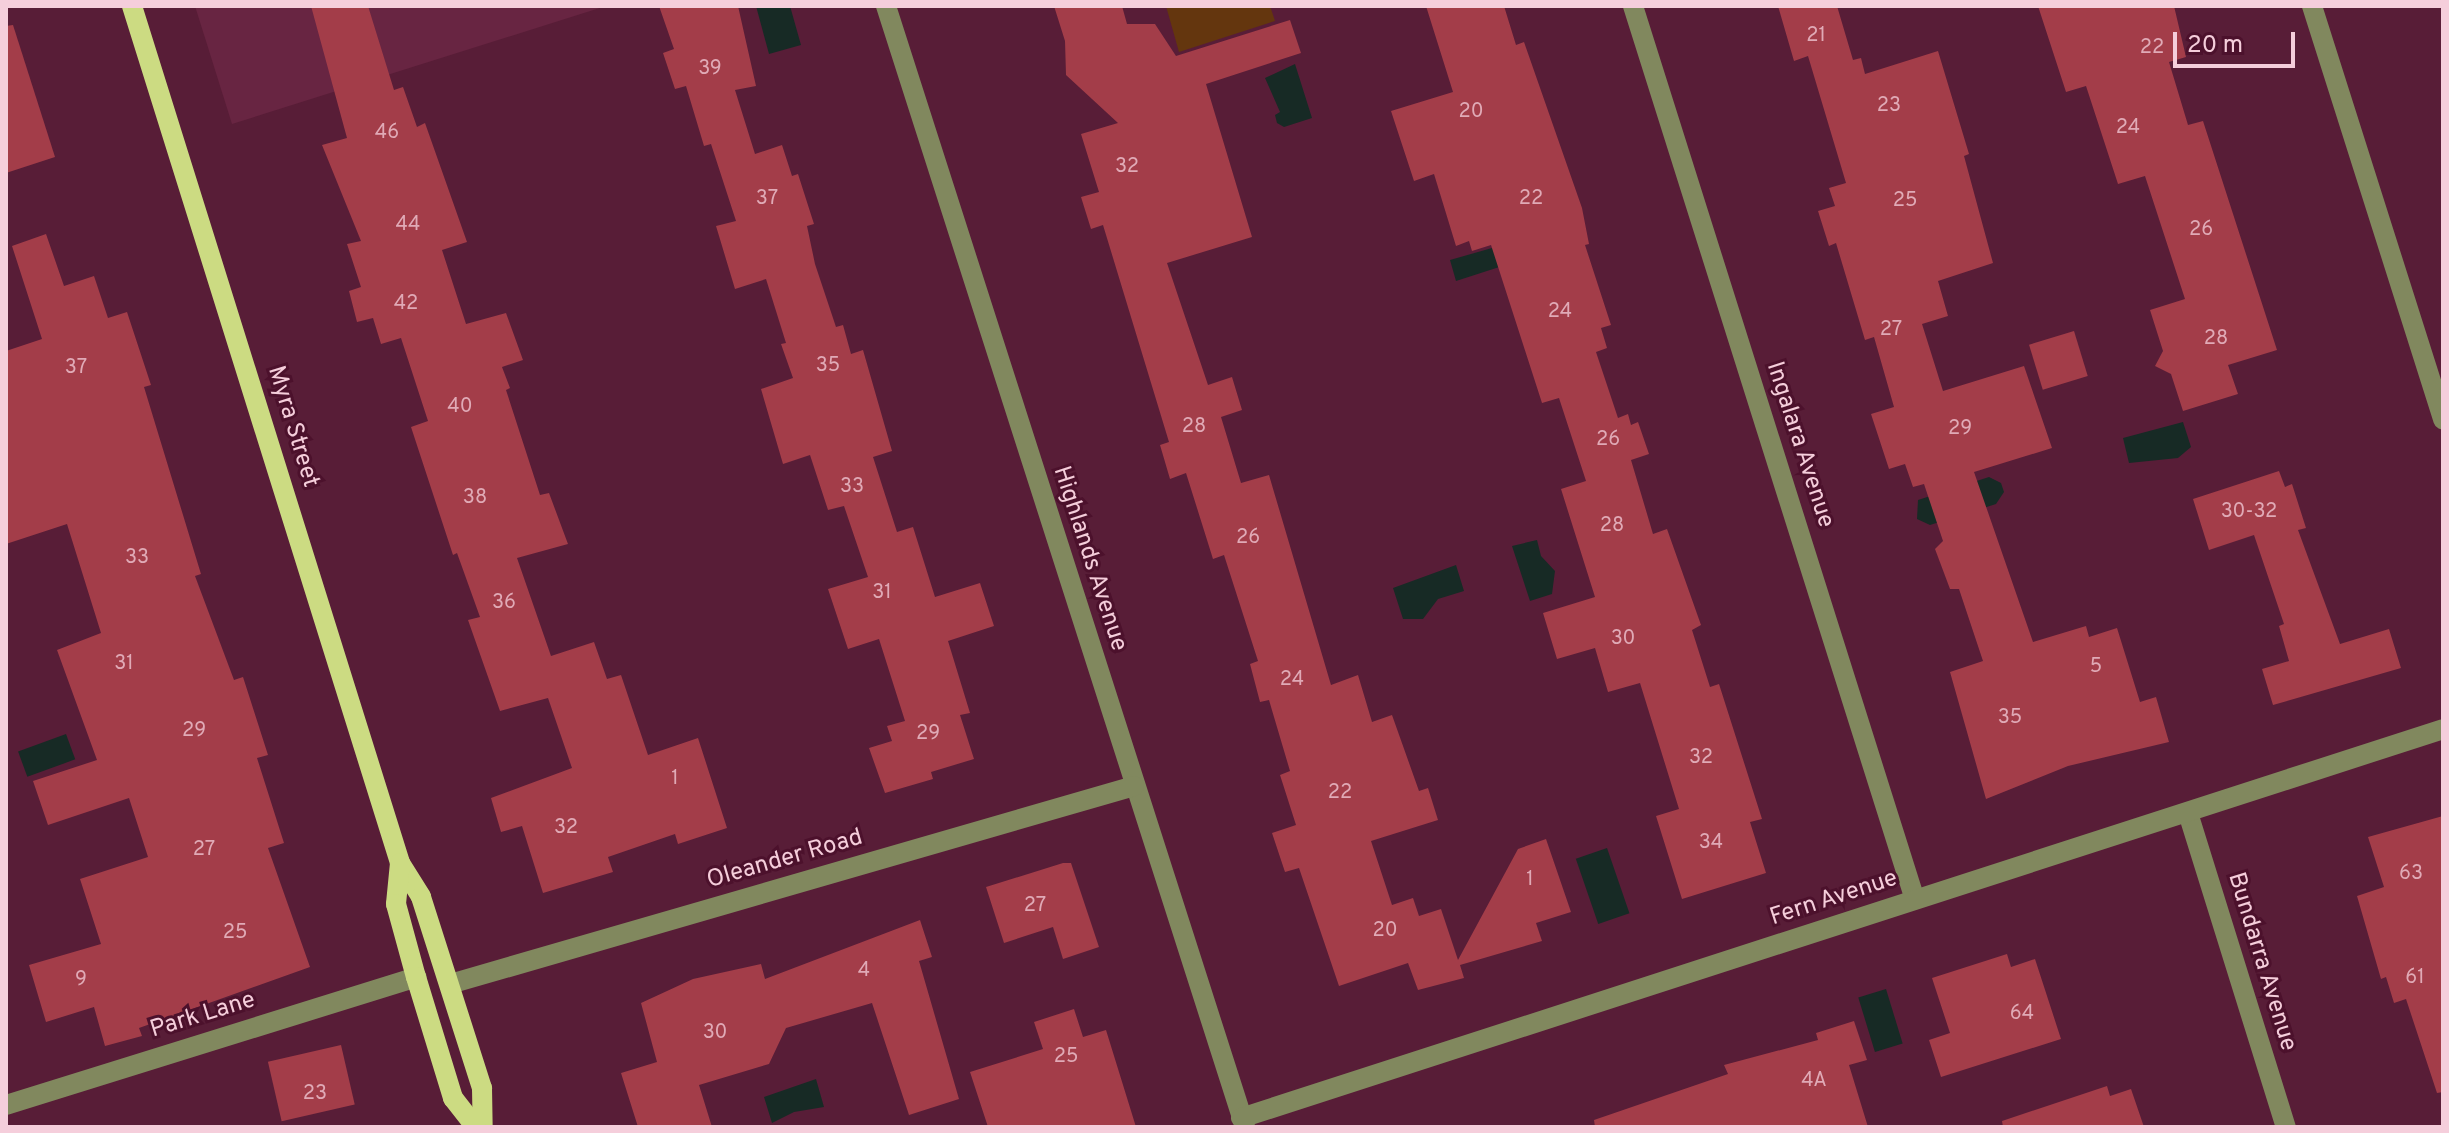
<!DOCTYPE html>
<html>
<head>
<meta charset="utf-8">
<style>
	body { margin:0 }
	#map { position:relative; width:2449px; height:1133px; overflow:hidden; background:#581d37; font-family:Overpass,sans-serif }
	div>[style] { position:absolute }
	.built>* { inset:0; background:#682542 }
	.green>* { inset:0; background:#64360e }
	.water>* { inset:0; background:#172a25; transform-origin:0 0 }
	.building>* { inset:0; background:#a33d49; transform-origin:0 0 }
	.minor>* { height:20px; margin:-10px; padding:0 10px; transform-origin:10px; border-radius:10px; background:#81885e }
	.major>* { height:20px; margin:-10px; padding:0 10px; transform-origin:10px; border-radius:10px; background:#ccdb82 }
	span { translate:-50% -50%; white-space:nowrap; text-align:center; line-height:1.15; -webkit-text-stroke:6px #4c112c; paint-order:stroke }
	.number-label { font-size:20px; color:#e0aab6 }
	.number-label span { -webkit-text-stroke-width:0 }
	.street-label { font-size:24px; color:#f5cedb }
	.frame { position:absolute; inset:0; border:8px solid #f5cedb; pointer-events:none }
	.scale { position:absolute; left:2173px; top:32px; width:122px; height:36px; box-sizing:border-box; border:4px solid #f5cedb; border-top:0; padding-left:10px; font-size:24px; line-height:28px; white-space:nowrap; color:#f5cedb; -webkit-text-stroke:6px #4c112c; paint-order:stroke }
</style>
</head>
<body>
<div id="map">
	<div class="built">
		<i style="clip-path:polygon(195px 6px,606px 6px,232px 124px)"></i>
	</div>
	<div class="green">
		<i style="clip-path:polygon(1166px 6px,1270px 6px,1275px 21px,1179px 52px)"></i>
	</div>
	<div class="water">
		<i style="clip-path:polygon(756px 6px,790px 6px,801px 45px,769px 54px)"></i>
		<i style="clip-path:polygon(1295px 64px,1312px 118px,1284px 127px,1277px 123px,1275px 115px,1280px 112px,1265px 78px)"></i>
		<i style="clip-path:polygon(1506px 244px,1521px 260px,1456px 281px,1450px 260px)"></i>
		<i style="clip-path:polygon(2183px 422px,2191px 447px,2178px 458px,2129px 463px,2123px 438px)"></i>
		<i style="clip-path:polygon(1989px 477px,2001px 483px,2004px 492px,1996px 504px,1930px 525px,1917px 519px,1918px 500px)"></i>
		<i style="clip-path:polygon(1537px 540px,1541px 556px,1555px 571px,1552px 594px,1530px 601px,1512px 546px)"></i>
		<i style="clip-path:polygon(1456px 565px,1464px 591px,1438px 599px,1423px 619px,1403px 619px,1393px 588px)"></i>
		<i style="left:66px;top:734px;width:27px;height:51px;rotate:70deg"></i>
		<i style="left:1607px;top:848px;width:69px;height:33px;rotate:71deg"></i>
		<i style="left:1886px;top:989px;width:57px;height:29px;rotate:73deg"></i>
		<i style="clip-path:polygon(816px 1079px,824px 1107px,794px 1112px,772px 1123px,764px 1097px)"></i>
	</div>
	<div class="building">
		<i style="clip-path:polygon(311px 6px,368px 6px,394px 90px,403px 87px,417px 127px,425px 123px,467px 242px,442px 250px,466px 324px,506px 313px,523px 360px,502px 367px,510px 388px,506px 390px,540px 495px,549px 493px,568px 544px,517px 558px,551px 656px,594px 642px,607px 679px,621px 675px,648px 755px,698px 738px,727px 828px,678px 844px,675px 834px,608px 857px,613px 872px,543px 893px,522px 826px,501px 832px,491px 798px,572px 768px,548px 698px,500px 711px,468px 620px,480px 617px,457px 553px,453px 555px,411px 427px,428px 421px,401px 338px,381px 344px,373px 318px,357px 322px,349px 291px,361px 287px,347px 244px,361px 241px,322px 145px,347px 138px)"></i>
		<i style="clip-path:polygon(659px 6px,738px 6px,756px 86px,735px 90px,755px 154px,782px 145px,792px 176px,798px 174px,814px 224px,807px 226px,815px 264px,836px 327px,843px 325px,851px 354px,863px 350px,892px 451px,873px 457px,897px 532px,913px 527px,935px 597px,980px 583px,994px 626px,948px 641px,970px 713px,960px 715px,974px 759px,931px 772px,933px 779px,885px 793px,869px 748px,892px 741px,887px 726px,905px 721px,879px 639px,848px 649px,828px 589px,868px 577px,844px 506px,828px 510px,810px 455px,783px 464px,761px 389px,793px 378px,781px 344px,786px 343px,766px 279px,735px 289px,716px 226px,736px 221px,711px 144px,704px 146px,686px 86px,675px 89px,663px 53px,674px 49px)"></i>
		<i style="clip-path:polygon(1054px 6px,1122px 6px,1127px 24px,1155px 24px,1176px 56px,1290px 20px,1301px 53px,1206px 84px,1252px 237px,1167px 263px,1208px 385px,1232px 377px,1242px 410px,1221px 417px,1241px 483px,1269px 475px,1331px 685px,1358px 675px,1372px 722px,1392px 715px,1419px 791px,1428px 788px,1438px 820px,1371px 841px,1392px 905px,1413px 898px,1419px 916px,1441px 909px,1458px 960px,1518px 849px,1546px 839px,1571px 912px,1536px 923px,1542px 941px,1460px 965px,1464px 978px,1418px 990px,1408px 963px,1339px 986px,1299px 868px,1285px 872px,1272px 833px,1296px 825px,1280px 775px,1290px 771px,1269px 700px,1260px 702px,1250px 664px,1258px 661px,1224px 555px,1213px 559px,1186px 473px,1170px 479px,1160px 445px,1169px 442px,1103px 225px,1091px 229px,1081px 197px,1099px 192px,1081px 134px,1118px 123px,1066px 75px,1065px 41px)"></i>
		<i style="clip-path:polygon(1426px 6px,1504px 6px,1516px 45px,1524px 42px,1582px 208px,1589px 244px,1585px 245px,1611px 325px,1601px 328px,1607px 348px,1596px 352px,1618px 418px,1628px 414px,1631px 425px,1638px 422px,1649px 454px,1631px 460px,1653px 534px,1667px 529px,1701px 625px,1692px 630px,1710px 687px,1719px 684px,1762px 819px,1750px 822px,1766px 873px,1682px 899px,1656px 816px,1679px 809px,1640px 683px,1608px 692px,1595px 648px,1557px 659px,1543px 613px,1595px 597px,1561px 489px,1586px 481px,1559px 398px,1542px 403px,1491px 245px,1472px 251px,1469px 241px,1456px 246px,1434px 174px,1414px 181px,1391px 111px,1453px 92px)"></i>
		<i style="clip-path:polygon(1778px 6px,1837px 6px,1853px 60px,1861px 58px,1865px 74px,1938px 51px,1969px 154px,1964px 156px,1993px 263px,1938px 281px,1948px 316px,1922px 324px,1943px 391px,2024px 366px,2052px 448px,1974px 472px,2033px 642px,2086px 626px,2089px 637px,2117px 628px,2140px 702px,2156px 697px,2169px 742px,2068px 766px,1986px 799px,1950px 672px,1983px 661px,1959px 589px,1950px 589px,1935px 549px,1943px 541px,1924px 484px,1913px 487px,1905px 464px,1889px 469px,1871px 414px,1894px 407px,1874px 337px,1865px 340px,1836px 243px,1829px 246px,1818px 211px,1835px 206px,1829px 188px,1846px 183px,1808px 56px,1794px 61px)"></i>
		<i style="clip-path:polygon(2038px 6px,2174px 6px,2186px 57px,2169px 62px,2188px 125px,2203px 121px,2277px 350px,2228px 365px,2238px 394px,2183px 411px,2171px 374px,2155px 366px,2163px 351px,2150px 310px,2185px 299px,2145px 176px,2118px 184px,2086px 86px,2066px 92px)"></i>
		<i style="clip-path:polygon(13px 25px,55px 157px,6px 173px,6px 26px)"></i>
		<i style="clip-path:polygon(46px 234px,64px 286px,94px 276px,108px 318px,127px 312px,151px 385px,144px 387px,201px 574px,195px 576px,234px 680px,243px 677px,268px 755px,257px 758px,284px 843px,268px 848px,310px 967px,139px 1028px,142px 1036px,105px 1046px,94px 1007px,46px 1022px,29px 965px,101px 944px,80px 879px,148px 857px,129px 798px,48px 825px,33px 781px,97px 760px,57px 650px,101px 633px,67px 524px,6px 544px,6px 351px,42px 339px,12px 246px)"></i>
		<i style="left:2074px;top:331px;width:47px;height:47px;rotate:73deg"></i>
		<i style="clip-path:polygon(2279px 471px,2285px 487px,2292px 484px,2306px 528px,2298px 530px,2340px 644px,2389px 629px,2401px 668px,2273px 705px,2262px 669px,2289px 661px,2279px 626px,2284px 624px,2254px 535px,2209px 550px,2193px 499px)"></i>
		<i style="clip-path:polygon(2443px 816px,2443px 1092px,2437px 1093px,2406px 999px,2394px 1003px,2386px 977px,2381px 979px,2357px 896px,2384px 887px,2368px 837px)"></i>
		<i style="clip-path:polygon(1063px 863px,1071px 863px,1099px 947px,1063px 959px,1053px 927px,1004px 943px,986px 887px)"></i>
		<i style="clip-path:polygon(920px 920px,932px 957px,919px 961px,959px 1099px,909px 1115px,872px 1003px,786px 1028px,769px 1064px,699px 1085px,712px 1127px,638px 1127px,621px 1073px,657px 1062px,641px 1003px,693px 979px,761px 964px,765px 979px)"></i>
		<i style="clip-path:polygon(2007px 954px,2011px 967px,2035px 959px,2061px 1039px,1941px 1077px,1929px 1040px,1950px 1033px,1932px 978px)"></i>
		<i style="clip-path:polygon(1074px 1009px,1083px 1037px,1106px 1030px,1136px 1127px,988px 1127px,970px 1072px,1043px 1049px,1034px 1022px)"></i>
		<i style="clip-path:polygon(1854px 1021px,1867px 1060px,1849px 1065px,1868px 1127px,1595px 1127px,1594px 1120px,1728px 1074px,1724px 1065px,1818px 1040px,1816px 1033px)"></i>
		<i style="left:341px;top:1045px;width:61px;height:75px;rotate:77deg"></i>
		<i style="clip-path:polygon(2107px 1086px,2110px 1096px,2131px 1089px,2144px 1127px,2003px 1127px,2002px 1121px)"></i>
	</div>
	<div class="minor">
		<i style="left:886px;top:6px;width:1177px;rotate:72.24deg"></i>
		<i style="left:1633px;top:6px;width:937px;rotate:72.49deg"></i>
		<i style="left:2312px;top:6px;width:434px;rotate:72.4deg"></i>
		<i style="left:2188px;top:813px;width:329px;rotate:72.7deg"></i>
		<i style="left:450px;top:984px;width:712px;rotate:-16.14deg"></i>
		<i style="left:6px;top:1105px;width:430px;rotate:-17.3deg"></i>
		<i style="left:1241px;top:1118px;width:1263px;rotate:-17.93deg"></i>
	</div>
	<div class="major">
		<i style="left:132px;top:6px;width:898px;rotate:72.63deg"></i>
		<i style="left:400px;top:863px;width:40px;rotate:58deg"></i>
		<i style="left:421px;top:897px;width:201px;rotate:72.3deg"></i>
		<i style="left:482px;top:1088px;width:39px;rotate:89deg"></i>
		<i style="left:400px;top:863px;width:41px;rotate:95.6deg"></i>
		<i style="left:396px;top:904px;width:76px;rotate:74.7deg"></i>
		<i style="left:416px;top:977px;width:127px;rotate:73deg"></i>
		<i style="left:453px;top:1098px;width:37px;rotate:52deg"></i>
	</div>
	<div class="number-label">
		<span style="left:1816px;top:36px">21</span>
		<span style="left:2152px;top:48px">22</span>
		<span style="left:710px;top:69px">39</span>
		<span style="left:1889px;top:106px">23</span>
		<span style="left:1471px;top:112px">20</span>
		<span style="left:2128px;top:128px">24</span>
		<span style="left:387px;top:133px">46</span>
		<span style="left:1127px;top:167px">32</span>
		<span style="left:767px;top:199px">37</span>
		<span style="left:1531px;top:199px">22</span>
		<span style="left:1905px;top:201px">25</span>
		<span style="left:408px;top:225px">44</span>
		<span style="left:2201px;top:230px">26</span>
		<span style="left:406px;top:304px">42</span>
		<span style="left:1560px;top:312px">24</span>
		<span style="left:1891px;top:330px">27</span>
		<span style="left:2216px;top:339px">28</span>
		<span style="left:828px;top:366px">35</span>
		<span style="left:76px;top:368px">37</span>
		<span style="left:460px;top:407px">40</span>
		<span style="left:1194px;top:427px">28</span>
		<span style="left:1960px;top:429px">29</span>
		<span style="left:1608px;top:440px">26</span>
		<span style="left:852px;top:487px">33</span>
		<span style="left:475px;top:498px">38</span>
		<span style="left:2249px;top:512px">30-32</span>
		<span style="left:1612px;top:526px">28</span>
		<span style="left:1248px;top:538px">26</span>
		<span style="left:137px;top:558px">33</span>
		<span style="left:882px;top:593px">31</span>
		<span style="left:504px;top:603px">36</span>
		<span style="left:1623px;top:639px">30</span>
		<span style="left:124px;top:664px">31</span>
		<span style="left:2096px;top:667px">5</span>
		<span style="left:1292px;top:680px">24</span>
		<span style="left:2010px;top:718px">35</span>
		<span style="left:194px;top:731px">29</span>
		<span style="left:928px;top:734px">29</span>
		<span style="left:1701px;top:758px">32</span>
		<span style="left:675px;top:779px">1</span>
		<span style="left:1340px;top:793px">22</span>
		<span style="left:566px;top:828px">32</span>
		<span style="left:1711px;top:843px">34</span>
		<span style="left:204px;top:850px">27</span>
		<span style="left:2411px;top:874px">63</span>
		<span style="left:1530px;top:880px">1</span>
		<span style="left:1035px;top:906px">27</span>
		<span style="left:1385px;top:931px">20</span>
		<span style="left:235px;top:933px">25</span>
		<span style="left:864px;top:971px">4</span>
		<span style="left:2415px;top:978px">61</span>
		<span style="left:81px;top:980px">9</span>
		<span style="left:2022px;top:1014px">64</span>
		<span style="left:715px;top:1033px">30</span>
		<span style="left:1066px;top:1057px">25</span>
		<span style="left:1814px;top:1081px">4A</span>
		<span style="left:315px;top:1094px">23</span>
	</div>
	<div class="street-label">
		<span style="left:292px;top:427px;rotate:73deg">Myra Street</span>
		<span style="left:1799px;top:445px;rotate:72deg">Ingalara Avenue</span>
		<span style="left:1089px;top:559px;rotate:72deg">Highlands Avenue</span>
		<span style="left:785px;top:860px;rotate:-16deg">Oleander Road</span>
		<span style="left:1834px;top:899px;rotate:-18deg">Fern Avenue</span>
		<span style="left:2261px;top:962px;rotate:73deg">Bundarra Avenue</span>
		<span style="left:203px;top:1016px;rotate:-17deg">Park Lane</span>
	</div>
	<div class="frame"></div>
	<div class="scale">20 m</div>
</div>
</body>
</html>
